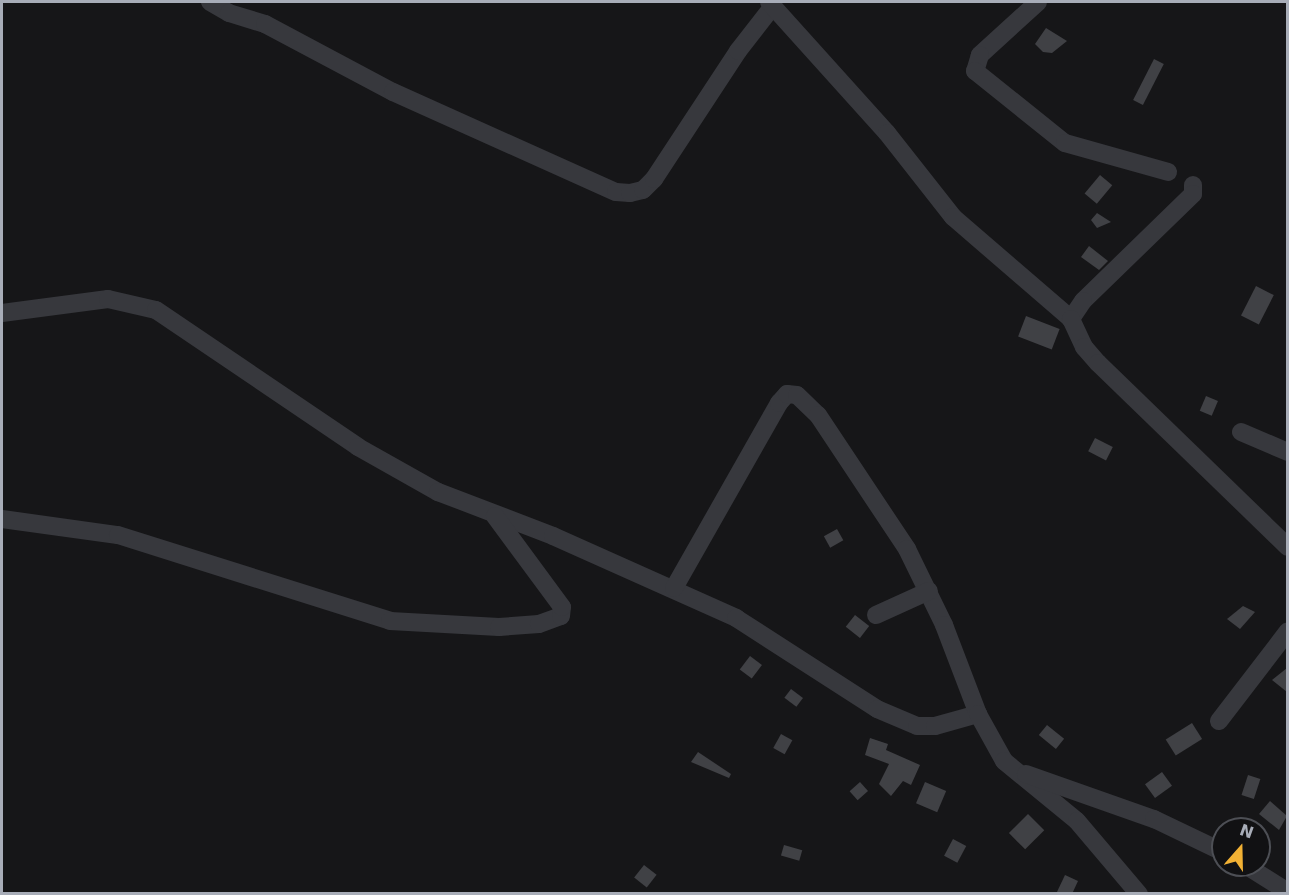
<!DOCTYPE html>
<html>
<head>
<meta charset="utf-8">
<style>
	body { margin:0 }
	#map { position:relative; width:1289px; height:895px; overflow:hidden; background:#161618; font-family:"DejaVu Sans",sans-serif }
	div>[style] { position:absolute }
	.building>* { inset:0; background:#404145; transform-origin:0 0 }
	.minor>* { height:18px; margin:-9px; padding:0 9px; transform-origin:9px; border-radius:9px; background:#37383d }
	span { translate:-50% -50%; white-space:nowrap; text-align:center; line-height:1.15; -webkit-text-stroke:5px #111113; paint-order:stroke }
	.frame { position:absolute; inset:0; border:3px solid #a8adb8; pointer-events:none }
	.north { position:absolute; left:1211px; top:817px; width:60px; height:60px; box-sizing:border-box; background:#111113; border:2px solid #4d4f55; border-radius:50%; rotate:20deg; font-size:16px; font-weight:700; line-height:24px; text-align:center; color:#a8adb8 }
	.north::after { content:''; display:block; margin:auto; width:21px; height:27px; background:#f2b134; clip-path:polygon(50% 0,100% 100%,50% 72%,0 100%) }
</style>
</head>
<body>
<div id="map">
	<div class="building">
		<i style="clip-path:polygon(1046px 28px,1067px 41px,1052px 53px,1043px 52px,1035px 44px)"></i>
		<i style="left:1154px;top:59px;width:11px;height:46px;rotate:27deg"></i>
		<i style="left:1100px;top:175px;width:16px;height:24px;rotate:40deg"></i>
		<i style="clip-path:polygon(1097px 213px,1111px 222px,1097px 228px,1091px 220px)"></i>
		<i style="clip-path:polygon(1089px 246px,1108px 261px,1099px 270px,1081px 257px)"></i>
		<i style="left:1256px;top:286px;width:20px;height:33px;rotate:27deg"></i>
		<i style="left:1026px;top:316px;width:36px;height:22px;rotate:21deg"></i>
		<i style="left:1206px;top:396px;width:13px;height:16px;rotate:23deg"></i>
		<i style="left:1095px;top:438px;width:20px;height:15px;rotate:27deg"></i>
		<i style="left:837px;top:529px;width:13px;height:15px;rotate:61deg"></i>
		<i style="clip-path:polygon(1243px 606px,1255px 612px,1240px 629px,1227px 619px)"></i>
		<i style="left:855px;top:615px;width:18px;height:15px;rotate:38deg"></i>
		<i style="left:750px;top:656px;width:15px;height:17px;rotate:37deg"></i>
		<i style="clip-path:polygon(1287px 668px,1287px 692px,1272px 680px)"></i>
		<i style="left:791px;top:689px;width:15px;height:11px;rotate:37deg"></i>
		<i style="left:1192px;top:723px;width:19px;height:31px;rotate:58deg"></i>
		<i style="left:1047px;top:725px;width:22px;height:13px;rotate:39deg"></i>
		<i style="left:781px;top:734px;width:13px;height:16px;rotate:29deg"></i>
		<i style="clip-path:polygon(870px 738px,888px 744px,886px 750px,920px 765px,911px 785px,903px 781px,891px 796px,879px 784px,889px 764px,865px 755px)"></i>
		<i style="clip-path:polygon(698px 752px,731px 774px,729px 778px,691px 762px)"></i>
		<i style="left:1162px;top:772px;width:17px;height:21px;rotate:54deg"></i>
		<i style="left:1248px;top:775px;width:13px;height:21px;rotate:18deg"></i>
		<i style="left:860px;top:782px;width:12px;height:14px;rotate:48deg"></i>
		<i style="left:925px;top:782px;width:23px;height:23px;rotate:23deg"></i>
		<i style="clip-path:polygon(1270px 801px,1287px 816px,1279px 830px,1259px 814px)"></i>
		<i style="left:1028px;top:814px;width:23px;height:27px;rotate:45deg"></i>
		<i style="left:953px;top:839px;width:15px;height:19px;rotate:28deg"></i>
		<i style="left:784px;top:845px;width:19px;height:11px;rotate:16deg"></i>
		<i style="left:644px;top:865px;width:16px;height:16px;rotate:38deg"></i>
		<i style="clip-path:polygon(1065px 875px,1078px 881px,1072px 894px,1056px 894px)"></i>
	</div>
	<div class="minor">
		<i style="left:210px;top:2px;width:22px;rotate:30deg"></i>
		<i style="left:229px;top:13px;width:38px;rotate:17deg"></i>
		<i style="left:265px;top:24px;width:145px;rotate:28deg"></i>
		<i style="left:393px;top:92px;width:244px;rotate:24.2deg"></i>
		<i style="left:616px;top:192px;width:14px;rotate:4deg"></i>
		<i style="left:630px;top:193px;width:13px;rotate:-13deg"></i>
		<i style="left:643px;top:190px;width:16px;rotate:-45deg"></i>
		<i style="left:654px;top:179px;width:153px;rotate:-56.7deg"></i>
		<i style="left:738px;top:51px;width:57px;rotate:-52.1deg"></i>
		<i style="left:769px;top:2px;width:176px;rotate:48deg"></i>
		<i style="left:887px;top:133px;width:107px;rotate:51.8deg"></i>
		<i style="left:953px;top:217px;width:156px;rotate:40.8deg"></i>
		<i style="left:1038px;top:2px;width:79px;rotate:137.6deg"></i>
		<i style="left:980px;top:55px;width:17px;rotate:107deg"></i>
		<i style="left:975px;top:71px;width:115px;rotate:38.7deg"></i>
		<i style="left:1065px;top:143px;width:107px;rotate:15.7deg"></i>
		<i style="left:1193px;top:185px;width:9px;rotate:90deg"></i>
		<i style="left:1193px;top:194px;width:153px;rotate:135.8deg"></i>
		<i style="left:1083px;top:301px;width:22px;rotate:124deg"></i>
		<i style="left:1071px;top:319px;width:31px;rotate:65deg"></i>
		<i style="left:1084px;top:347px;width:21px;rotate:49deg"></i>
		<i style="left:1098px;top:363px;width:264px;rotate:44.1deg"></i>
		<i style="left:2px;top:313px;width:107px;rotate:-7.5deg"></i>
		<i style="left:108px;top:299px;width:49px;rotate:12.9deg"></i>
		<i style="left:156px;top:310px;width:244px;rotate:34.1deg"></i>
		<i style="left:358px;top:447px;width:92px;rotate:29.4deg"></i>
		<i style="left:438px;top:492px;width:123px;rotate:20.9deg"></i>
		<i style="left:553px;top:536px;width:201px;rotate:24.1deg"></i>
		<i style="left:736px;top:618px;width:168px;rotate:32.8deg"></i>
		<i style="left:877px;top:709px;width:43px;rotate:23deg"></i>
		<i style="left:917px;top:726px;width:18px"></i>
		<i style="left:935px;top:726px;width:45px;rotate:-15.6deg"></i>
		<i style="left:1241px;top:432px;width:51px;rotate:23.1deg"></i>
		<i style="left:2px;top:519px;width:117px;rotate:7.9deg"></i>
		<i style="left:118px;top:535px;width:285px;rotate:17.5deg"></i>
		<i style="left:390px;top:621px;width:109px;rotate:3.2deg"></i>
		<i style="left:499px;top:627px;width:40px;rotate:-4.3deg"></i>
		<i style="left:539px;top:624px;width:23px;rotate:-20deg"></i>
		<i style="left:561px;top:616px;width:9px;rotate:-84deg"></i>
		<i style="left:562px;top:607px;width:113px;rotate:-126.4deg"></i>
		<i style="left:674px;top:588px;width:213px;rotate:-60.4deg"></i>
		<i style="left:779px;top:403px;width:12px;rotate:-48deg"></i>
		<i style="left:787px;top:394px;width:10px;rotate:6deg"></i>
		<i style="left:797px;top:395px;width:29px;rotate:44deg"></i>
		<i style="left:818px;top:415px;width:161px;rotate:56.4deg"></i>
		<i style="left:907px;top:549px;width:85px;rotate:64deg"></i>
		<i style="left:944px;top:625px;width:95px;rotate:69.1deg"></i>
		<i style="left:978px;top:714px;width:54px;rotate:61deg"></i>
		<i style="left:1004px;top:761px;width:94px;rotate:39.4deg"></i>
		<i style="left:1077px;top:821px;width:96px;rotate:49.7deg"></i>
		<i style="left:876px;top:615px;width:58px;rotate:-24.4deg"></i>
		<i style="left:1219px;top:721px;width:113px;rotate:-52.5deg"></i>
		<i style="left:1026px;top:774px;width:136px;rotate:19.4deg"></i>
		<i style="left:1154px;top:819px;width:76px;rotate:25.6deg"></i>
		<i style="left:1245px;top:865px;width:51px;rotate:32.1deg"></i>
	</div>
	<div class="frame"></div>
	<div class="north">N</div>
</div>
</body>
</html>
